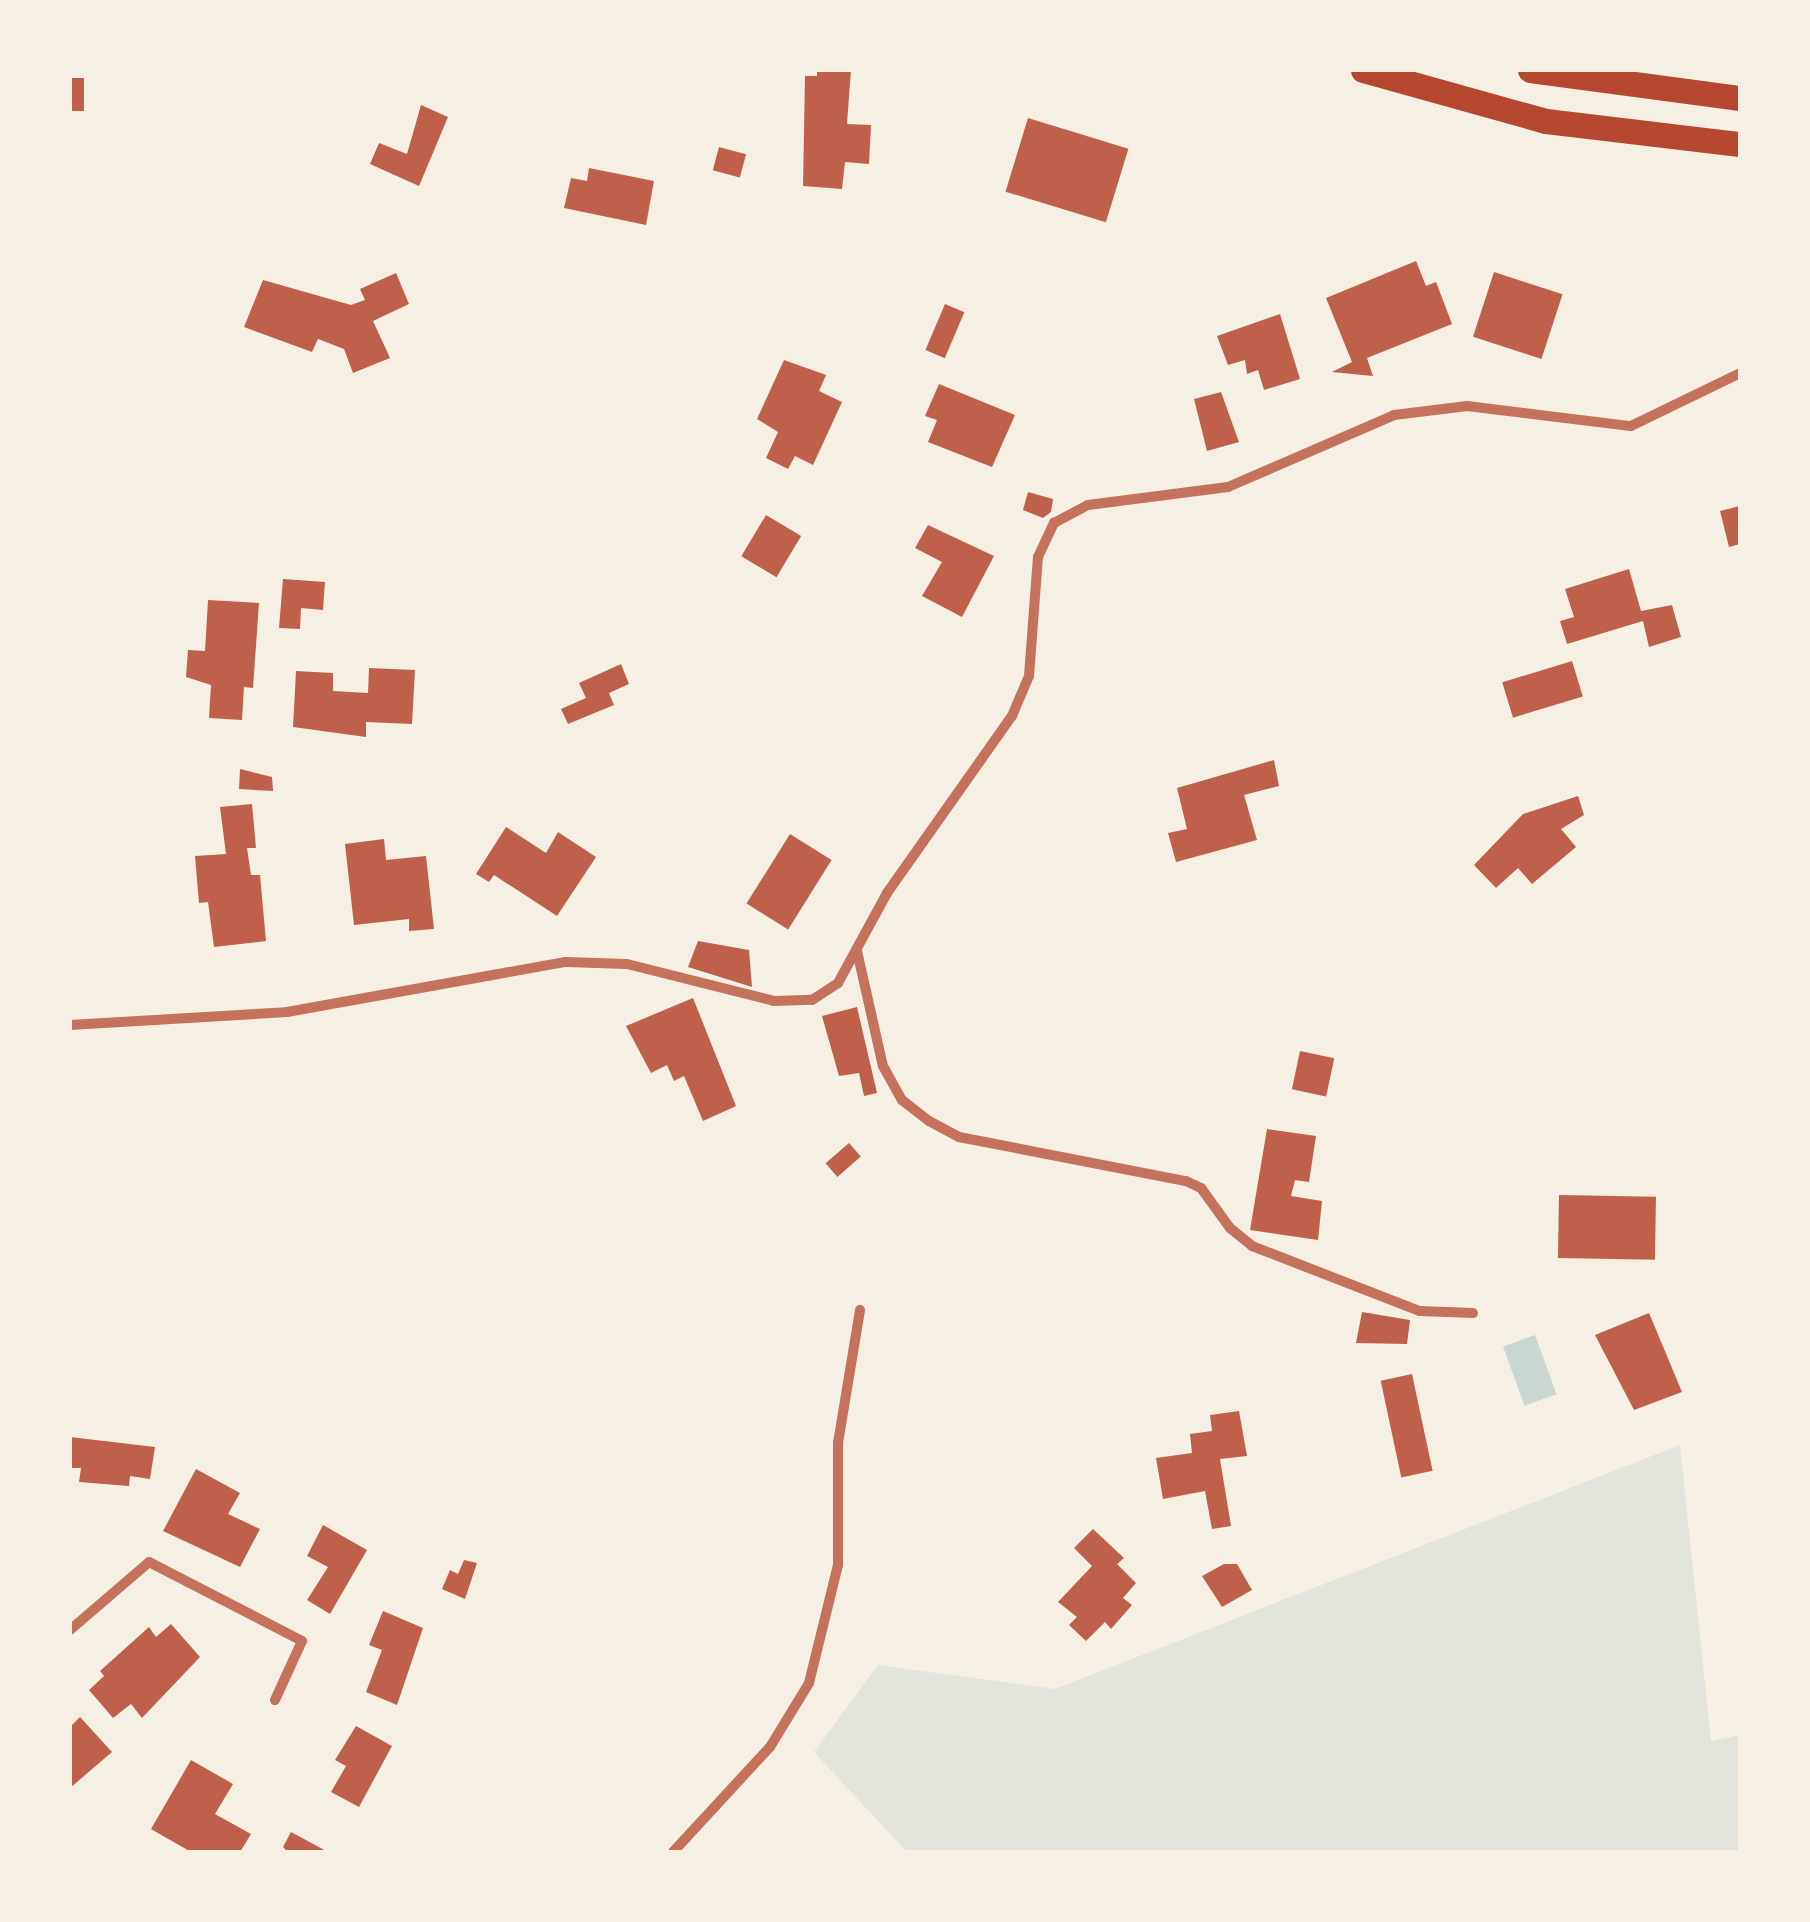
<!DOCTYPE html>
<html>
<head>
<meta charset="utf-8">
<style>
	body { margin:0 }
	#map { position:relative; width:1810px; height:1922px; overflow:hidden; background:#f6efe4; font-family:"Golos Text",sans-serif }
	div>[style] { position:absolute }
	.green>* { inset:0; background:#e2e4dc }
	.water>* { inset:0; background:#c9d6d2; transform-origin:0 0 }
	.building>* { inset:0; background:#bf614a; transform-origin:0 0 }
	.minor>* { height:10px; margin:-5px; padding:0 5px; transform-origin:5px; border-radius:5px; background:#c5725c }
	.primary>* { height:25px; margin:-12.5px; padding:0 12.5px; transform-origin:12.5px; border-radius:12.5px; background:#b5482f }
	span { translate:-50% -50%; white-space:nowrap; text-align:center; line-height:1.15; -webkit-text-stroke:8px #f6efe4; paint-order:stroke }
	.frame { position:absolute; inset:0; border:72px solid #f6efe4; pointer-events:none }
</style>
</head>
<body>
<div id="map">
	<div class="green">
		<i style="clip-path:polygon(1680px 1445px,1711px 1741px,1740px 1735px,1740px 1852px,907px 1852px,814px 1752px,878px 1665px,1055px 1689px)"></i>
	</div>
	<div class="water">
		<i style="left:1535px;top:1335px;width:63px;height:34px;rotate:70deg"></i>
	</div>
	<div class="building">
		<i style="clip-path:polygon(817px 70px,851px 70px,847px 124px,871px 125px,869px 164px,845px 162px,842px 189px,803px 186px,805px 76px,817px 76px)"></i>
		<i style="left:70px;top:78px;width:14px;height:33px"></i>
		<i style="clip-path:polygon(421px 105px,448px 117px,419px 186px,370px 164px,379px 143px,407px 154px)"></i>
		<i style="left:1028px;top:118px;width:105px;height:77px;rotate:17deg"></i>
		<i style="left:719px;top:147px;width:28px;height:24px;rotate:15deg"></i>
		<i style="clip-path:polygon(589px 168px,654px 181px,646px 225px,564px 208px,571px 178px,587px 181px)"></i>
		<i style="clip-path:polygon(1416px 261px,1426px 286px,1436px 282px,1452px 324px,1367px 358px,1373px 376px,1332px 372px,1352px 362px,1326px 298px)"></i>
		<i style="left:1494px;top:272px;width:72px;height:68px;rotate:18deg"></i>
		<i style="clip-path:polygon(396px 273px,409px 304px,373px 321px,390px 358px,353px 373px,344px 349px,318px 339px,312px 352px,244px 327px,263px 280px,351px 305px,365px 300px,360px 289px)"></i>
		<i style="left:945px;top:304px;width:21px;height:50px;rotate:23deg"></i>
		<i style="clip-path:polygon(1280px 314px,1300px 379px,1264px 390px,1258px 370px,1247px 374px,1245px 360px,1228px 365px,1217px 336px)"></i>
		<i style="clip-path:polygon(784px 360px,826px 375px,819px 391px,842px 402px,813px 465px,795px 456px,788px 469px,766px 458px,778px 432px,757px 419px)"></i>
		<i style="clip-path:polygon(939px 384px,1015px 415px,992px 467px,928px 442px,937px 420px,925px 416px)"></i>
		<i style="clip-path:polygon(1221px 392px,1239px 442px,1207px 451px,1194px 399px)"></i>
		<i style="clip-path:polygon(1028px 492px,1053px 499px,1051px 512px,1043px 518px,1023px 510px)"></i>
		<i style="clip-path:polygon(1740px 506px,1740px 544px,1729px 547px,1720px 511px)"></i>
		<i style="left:766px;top:515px;width:41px;height:48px;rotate:31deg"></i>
		<i style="clip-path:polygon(928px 525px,994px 556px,962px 617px,922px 596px,942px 562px,915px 548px)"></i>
		<i style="clip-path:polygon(1629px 569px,1641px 611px,1672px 605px,1681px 637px,1649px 647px,1643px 621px,1567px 644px,1560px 621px,1574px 617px,1565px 589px)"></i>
		<i style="clip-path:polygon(283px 579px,325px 582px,323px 610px,301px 608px,300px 629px,279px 628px)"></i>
		<i style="clip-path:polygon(208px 600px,259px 603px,253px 688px,244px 687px,242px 720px,209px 718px,211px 685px,186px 677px,188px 650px,205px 651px)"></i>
		<i style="left:1572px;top:661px;width:37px;height:73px;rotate:73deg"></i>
		<i style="clip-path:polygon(621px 664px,629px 684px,609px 693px,614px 705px,568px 724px,561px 709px,586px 698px,579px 683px)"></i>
		<i style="clip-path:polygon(369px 668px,415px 670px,412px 724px,366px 722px,366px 737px,293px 727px,296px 671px,333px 673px,333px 691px,368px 693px)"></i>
		<i style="clip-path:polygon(1274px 760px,1279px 786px,1244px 795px,1257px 840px,1176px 862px,1168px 833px,1187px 829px,1177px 788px)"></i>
		<i style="clip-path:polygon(240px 769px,272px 777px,273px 791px,239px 789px)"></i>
		<i style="clip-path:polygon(1578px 796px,1584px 815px,1561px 829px,1576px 847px,1532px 884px,1518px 868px,1496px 888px,1474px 865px,1523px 814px)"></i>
		<i style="clip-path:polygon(252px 804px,256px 848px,247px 848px,251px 875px,260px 875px,266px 941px,214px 947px,208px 902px,199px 903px,195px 856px,226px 854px,220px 807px)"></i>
		<i style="clip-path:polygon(506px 827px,546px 853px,558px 832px,596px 857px,557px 916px,494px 875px,489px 882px,476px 874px)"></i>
		<i style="left:790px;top:834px;width:49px;height:82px;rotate:32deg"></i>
		<i style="clip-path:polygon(384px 839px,386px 860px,426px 856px,434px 929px,409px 931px,409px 919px,354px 925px,345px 844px)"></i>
		<i style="clip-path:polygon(698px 941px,749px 950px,752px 987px,688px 967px)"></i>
		<i style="clip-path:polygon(693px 998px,736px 1106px,703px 1121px,684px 1076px,674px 1081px,667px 1065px,651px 1073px,626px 1026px)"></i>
		<i style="clip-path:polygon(857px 1007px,877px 1093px,864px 1096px,859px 1073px,839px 1076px,822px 1016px)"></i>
		<i style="left:1300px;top:1051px;width:35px;height:39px;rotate:12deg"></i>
		<i style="clip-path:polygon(1267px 1129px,1316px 1136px,1309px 1182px,1295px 1180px,1291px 1196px,1322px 1201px,1318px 1240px,1250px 1230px)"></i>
		<i style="left:849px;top:1143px;width:18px;height:31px;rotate:49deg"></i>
		<i style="left:1559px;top:1195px;width:97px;height:63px;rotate:1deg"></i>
		<i style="clip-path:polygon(1362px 1312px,1410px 1320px,1407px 1344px,1356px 1343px)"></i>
		<i style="clip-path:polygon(1649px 1313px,1682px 1392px,1634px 1410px,1595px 1335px)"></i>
		<i style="left:1412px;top:1374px;width:99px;height:32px;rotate:78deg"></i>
		<i style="clip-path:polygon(1239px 1411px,1247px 1456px,1220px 1459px,1231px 1526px,1212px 1529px,1205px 1491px,1163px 1499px,1156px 1458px,1192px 1453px,1190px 1434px,1212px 1431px,1210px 1415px)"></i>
		<i style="clip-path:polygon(70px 1437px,155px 1447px,150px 1479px,130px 1476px,129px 1486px,79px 1482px,81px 1468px,70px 1468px)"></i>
		<i style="clip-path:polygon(196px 1469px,240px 1493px,228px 1514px,260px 1529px,240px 1567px,163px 1531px)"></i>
		<i style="clip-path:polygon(323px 1525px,367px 1550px,330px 1614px,307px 1600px,328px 1567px,307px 1556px)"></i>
		<i style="clip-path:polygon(1093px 1529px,1124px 1558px,1117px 1564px,1136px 1583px,1123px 1598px,1132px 1605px,1111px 1629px,1105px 1622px,1086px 1641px,1069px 1625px,1077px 1617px,1058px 1602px,1092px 1566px,1074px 1548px)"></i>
		<i style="clip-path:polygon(464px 1560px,477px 1563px,465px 1599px,442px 1589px,450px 1570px,458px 1574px)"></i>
		<i style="clip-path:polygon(1224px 1564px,1237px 1564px,1252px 1590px,1222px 1607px,1202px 1576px)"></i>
		<i style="clip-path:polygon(383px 1611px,423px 1628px,397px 1705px,366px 1692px,382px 1650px,369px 1645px)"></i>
		<i style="clip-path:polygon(171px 1624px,200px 1657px,142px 1718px,131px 1704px,113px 1718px,89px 1690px,104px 1676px,100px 1671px,149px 1627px,156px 1637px)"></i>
		<i style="clip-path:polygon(80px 1717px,112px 1752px,70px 1788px,70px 1727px)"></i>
		<i style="clip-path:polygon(356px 1726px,392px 1746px,359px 1807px,331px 1792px,346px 1766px,335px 1760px)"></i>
		<i style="clip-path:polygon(191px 1760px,233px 1784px,215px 1814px,251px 1834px,240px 1852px,191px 1852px,151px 1829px)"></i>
		<i style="clip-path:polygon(291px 1832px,328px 1852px,288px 1852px,283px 1847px)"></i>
	</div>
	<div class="minor">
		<i style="left:857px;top:951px;width:118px;rotate:77.3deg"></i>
		<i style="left:883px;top:1066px;width:39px;rotate:61deg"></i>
		<i style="left:902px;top:1100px;width:34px;rotate:38deg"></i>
		<i style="left:929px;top:1121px;width:34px;rotate:28deg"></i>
		<i style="left:959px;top:1137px;width:231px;rotate:11deg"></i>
		<i style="left:1186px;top:1181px;width:17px;rotate:25deg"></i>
		<i style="left:1201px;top:1188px;width:49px;rotate:54.1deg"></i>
		<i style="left:1230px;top:1228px;width:28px;rotate:39deg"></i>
		<i style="left:1252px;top:1246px;width:180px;rotate:21.2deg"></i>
		<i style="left:1420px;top:1311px;width:53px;rotate:2.2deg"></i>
		<i style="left:70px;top:1025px;width:217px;rotate:-3.4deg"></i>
		<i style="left:287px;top:1012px;width:283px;rotate:-10.2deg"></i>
		<i style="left:566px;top:962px;width:61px;rotate:1.9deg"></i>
		<i style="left:627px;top:964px;width:152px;rotate:14.1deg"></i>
		<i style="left:774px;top:1001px;width:38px;rotate:-2deg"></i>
		<i style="left:812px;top:1000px;width:31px;rotate:-33deg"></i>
		<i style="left:838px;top:983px;width:102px;rotate:-61.4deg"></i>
		<i style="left:887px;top:893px;width:217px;rotate:-54.8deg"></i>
		<i style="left:1012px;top:716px;width:43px;rotate:-67deg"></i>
		<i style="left:1029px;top:676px;width:119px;rotate:-85.7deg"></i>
		<i style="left:1038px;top:557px;width:38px;rotate:-65deg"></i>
		<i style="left:1054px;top:523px;width:38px;rotate:-28deg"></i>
		<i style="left:1088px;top:505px;width:141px;rotate:-7.3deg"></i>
		<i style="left:1228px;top:487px;width:181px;rotate:-23.4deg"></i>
		<i style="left:1394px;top:415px;width:74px;rotate:-7deg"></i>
		<i style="left:1467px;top:406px;width:165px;rotate:7deg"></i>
		<i style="left:1631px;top:426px;width:121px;rotate:-25.9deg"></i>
		<i style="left:70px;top:1630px;width:104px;rotate:-40.7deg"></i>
		<i style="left:149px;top:1562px;width:172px;rotate:27.3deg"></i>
		<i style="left:302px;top:1641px;width:65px;rotate:114.6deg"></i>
		<i style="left:673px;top:1852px;width:143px;rotate:-47.3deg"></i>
		<i style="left:770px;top:1747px;width:75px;rotate:-58.6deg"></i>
		<i style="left:809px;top:1683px;width:122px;rotate:-76.2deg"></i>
		<i style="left:838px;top:1565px;width:122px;rotate:-90deg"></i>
		<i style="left:838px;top:1443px;width:135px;rotate:-80.6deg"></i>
	</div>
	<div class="primary">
		<i style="left:1363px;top:70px;width:190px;rotate:15.6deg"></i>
		<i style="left:1546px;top:121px;width:195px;rotate:6.8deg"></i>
		<i style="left:1530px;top:70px;width:212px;rotate:7.6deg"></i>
	</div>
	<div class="frame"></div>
</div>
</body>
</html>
